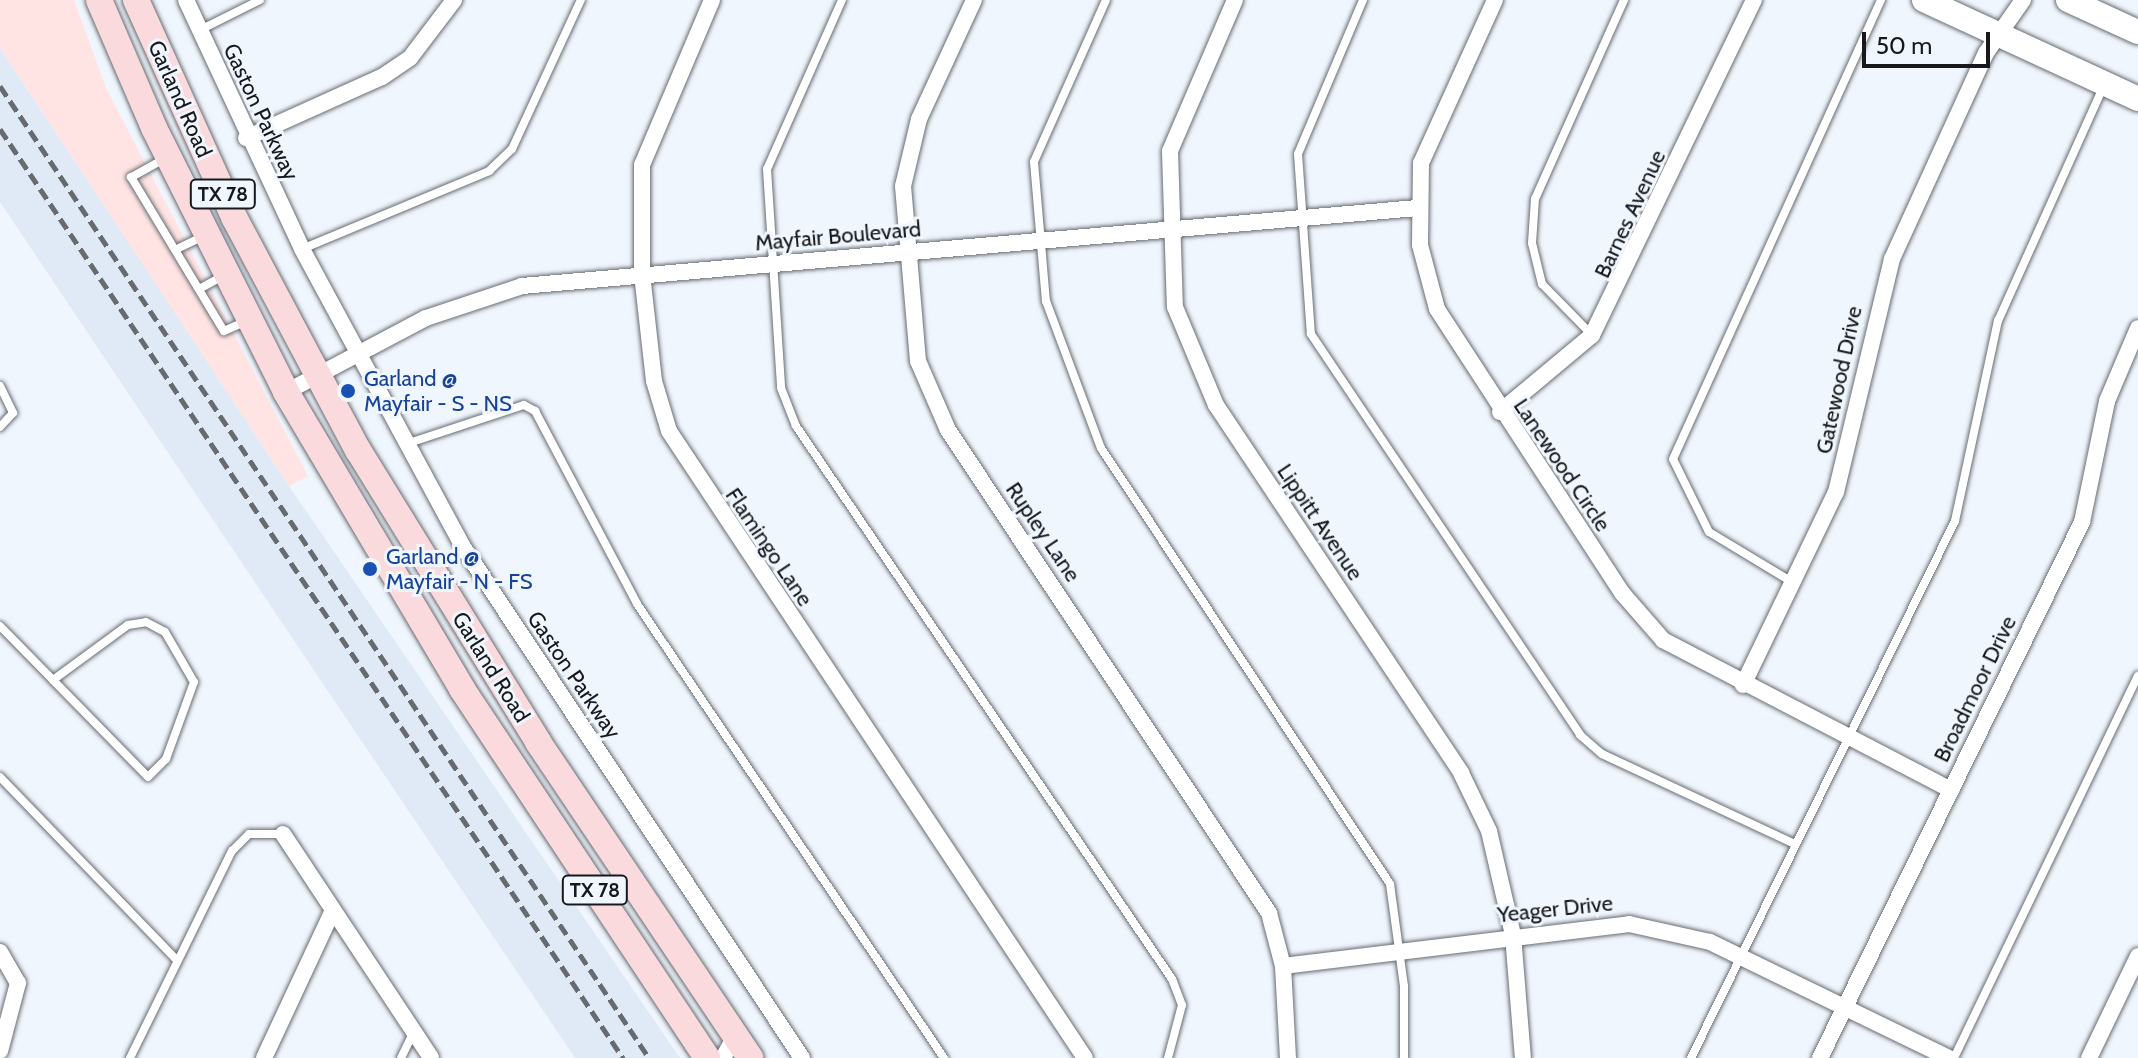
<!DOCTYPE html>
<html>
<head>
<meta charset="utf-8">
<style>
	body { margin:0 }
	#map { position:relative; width:2138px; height:1058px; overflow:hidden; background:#f0f6fd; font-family:Cabin,sans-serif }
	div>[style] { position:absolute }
	.commercial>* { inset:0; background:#ffe4e3 }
	.built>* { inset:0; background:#dfeaf6 }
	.roads { filter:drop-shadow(0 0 2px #676c72) drop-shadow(0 0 2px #676c72) }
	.service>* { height:8px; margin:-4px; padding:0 4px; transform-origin:4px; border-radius:4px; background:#fff }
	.minor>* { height:16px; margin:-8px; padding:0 8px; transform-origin:8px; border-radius:8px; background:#fff }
	.secondary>* { height:24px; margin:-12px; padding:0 12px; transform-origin:12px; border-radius:12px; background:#fff }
	.primary>* { height:26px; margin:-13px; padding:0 13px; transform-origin:13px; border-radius:13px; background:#fadadc }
	.rail>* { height:5px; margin-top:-2.5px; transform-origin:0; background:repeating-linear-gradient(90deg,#676a6f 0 12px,transparent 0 18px) }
	.dots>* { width:22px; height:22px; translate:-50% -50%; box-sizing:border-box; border:4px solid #f0f6fd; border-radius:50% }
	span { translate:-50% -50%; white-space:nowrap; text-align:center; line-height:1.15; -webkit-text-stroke:6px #f0f6fd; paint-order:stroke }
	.shield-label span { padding:2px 6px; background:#f0f6fd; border:2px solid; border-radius:6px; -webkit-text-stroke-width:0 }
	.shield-label { font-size:20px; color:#16181b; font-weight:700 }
	.street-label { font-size:22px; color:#16181b }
	.transit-label { font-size:22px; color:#164399 }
	.left { translate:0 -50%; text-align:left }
	.scale { position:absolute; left:1862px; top:32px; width:128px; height:36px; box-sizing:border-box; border:4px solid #16181b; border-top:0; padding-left:10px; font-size:24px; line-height:28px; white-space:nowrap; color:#16181b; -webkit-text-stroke:6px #f0f6fd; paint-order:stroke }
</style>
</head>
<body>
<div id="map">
	<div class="commercial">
		<i style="clip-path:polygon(0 0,74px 0,106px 88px,308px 476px,289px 486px,0 48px)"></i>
	</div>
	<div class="built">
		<i style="clip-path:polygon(0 48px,289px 486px,680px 1058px,575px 1058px,317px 675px,0 202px)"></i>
	</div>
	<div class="roads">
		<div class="service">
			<i style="left:842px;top:0;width:185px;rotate:113.9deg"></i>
			<i style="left:767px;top:169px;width:219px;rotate:86.3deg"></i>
			<i style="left:781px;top:388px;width:41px;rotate:68.5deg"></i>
			<i style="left:796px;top:426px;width:669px;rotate:55.79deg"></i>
			<i style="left:1172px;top:979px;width:28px;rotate:69deg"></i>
			<i style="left:1182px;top:1005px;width:55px;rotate:104.8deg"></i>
			<i style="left:1106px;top:0;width:177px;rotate:114deg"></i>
			<i style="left:1034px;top:162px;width:140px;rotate:85.1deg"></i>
			<i style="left:1046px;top:301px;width:157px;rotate:69.5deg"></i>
			<i style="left:1101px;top:448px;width:523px;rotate:56.46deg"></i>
			<i style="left:1390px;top:884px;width:103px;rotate:82.2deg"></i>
			<i style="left:1404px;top:986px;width:72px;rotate:90deg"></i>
			<i style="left:1363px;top:0;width:167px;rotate:112.9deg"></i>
			<i style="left:1298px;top:154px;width:180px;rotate:85.9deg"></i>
			<i style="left:1311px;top:334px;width:483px;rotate:56.1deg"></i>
			<i style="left:1580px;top:735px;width:29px;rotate:41deg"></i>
			<i style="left:1602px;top:754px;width:213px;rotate:25deg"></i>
			<i style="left:200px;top:30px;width:67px;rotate:-26.6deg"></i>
			<i style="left:164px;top:159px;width:38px;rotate:151deg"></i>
			<i style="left:131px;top:177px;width:180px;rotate:58.9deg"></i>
			<i style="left:224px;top:331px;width:24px;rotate:-24deg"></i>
			<i style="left:179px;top:248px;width:25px;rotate:-26deg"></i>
			<i style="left:302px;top:249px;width:203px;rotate:-22.6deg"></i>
			<i style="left:489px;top:171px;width:32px;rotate:-44deg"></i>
			<i style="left:512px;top:149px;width:164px;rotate:-65.2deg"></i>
			<i style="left:201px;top:288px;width:26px;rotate:-29deg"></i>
			<i style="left:1592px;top:335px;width:71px;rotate:-134.4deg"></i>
			<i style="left:1542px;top:284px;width:42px;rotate:-103.7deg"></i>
			<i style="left:1532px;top:243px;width:44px;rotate:-86.1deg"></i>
			<i style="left:1535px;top:199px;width:218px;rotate:-65.9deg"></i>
			<i style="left:0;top:386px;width:30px;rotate:64deg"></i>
			<i style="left:13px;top:413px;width:19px;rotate:133deg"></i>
			<i style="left:406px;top:444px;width:124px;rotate:-18.3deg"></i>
			<i style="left:524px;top:405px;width:13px;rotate:29deg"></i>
			<i style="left:535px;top:411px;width:218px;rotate:62.1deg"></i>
			<i style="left:637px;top:604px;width:548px;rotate:55.93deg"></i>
			<i style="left:1792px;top:582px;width:97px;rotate:-148.9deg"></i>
			<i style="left:1709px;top:532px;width:81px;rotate:-116.3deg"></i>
			<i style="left:1673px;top:459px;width:504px;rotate:-65.62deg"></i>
			<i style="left:146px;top:622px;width:21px;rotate:28deg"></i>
			<i style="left:165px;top:632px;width:58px;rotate:59.9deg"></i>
			<i style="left:194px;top:682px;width:82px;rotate:110deg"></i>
			<i style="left:166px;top:759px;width:25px;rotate:135deg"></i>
			<i style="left:148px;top:777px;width:136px;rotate:-134.4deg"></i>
			<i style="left:53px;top:680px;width:93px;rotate:-36.3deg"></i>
			<i style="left:128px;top:625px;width:18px;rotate:-9deg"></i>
			<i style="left:0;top:626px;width:76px;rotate:45.5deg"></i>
			<i style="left:0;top:777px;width:253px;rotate:46deg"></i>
			<i style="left:130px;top:1058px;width:231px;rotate:-63.8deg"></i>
			<i style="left:232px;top:851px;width:24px;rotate:-45deg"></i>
			<i style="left:249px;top:834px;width:34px"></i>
			<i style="left:401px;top:1058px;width:28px;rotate:-64deg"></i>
			<i style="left:1691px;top:1058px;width:598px;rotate:-63.82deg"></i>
			<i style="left:1955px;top:521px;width:205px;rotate:-77.9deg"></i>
			<i style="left:1998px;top:321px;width:259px;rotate:-65.8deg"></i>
			<i style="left:1954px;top:1058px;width:424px;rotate:-64.3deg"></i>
		</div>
		<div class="minor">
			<i style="left:186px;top:0;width:275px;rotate:65deg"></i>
			<i style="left:302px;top:249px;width:339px;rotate:61.6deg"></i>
			<i style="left:463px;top:547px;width:613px;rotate:56.44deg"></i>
			<i style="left:712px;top:0;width:179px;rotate:113deg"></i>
			<i style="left:642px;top:165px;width:109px;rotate:90deg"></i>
			<i style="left:642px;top:274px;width:108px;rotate:83.6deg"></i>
			<i style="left:654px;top:381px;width:52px;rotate:73.3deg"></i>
			<i style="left:669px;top:431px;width:752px;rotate:56.44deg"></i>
			<i style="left:974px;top:0;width:131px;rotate:114.8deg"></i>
			<i style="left:919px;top:119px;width:69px;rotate:103.4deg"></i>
			<i style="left:903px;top:186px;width:176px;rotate:85.1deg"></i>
			<i style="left:918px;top:361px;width:75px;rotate:66.5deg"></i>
			<i style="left:948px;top:430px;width:580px;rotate:56.39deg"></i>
			<i style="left:1269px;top:913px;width:55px;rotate:75.2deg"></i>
			<i style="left:1283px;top:966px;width:92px;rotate:86.9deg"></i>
			<i style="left:1235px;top:0;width:164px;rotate:113.3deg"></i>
			<i style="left:1170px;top:151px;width:156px;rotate:88.2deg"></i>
			<i style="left:1175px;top:307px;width:106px;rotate:67.3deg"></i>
			<i style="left:1216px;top:405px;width:442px;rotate:56.3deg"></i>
			<i style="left:1461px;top:773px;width:64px;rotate:64.2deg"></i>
			<i style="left:1489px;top:831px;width:107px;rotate:77deg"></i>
			<i style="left:1513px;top:935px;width:123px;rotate:85.4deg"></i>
			<i style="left:1495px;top:0;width:179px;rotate:114.4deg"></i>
			<i style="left:1421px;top:163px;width:82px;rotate:90.7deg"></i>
			<i style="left:1420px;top:245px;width:66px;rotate:75.1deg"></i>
			<i style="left:1437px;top:309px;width:340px;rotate:56.9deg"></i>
			<i style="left:1623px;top:594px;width:61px;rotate:49deg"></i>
			<i style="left:1663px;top:640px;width:325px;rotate:27.5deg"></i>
			<i style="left:246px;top:138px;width:149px;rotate:-24.2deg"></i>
			<i style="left:382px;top:77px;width:34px;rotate:-34deg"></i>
			<i style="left:410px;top:58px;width:73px;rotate:-52.8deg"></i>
			<i style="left:286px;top:392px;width:158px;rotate:-27.9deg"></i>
			<i style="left:426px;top:318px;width:101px;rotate:-18.4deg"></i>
			<i style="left:522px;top:286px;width:898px;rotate:-4.98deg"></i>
			<i style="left:1500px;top:412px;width:120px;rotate:-39.9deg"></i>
			<i style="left:1592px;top:335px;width:372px;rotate:-64.2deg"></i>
			<i style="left:1743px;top:685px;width:214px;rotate:-64.3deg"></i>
			<i style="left:1836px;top:492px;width:240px;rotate:-76.5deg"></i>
			<i style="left:1892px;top:259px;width:226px;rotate:-65.5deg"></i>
			<i style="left:1986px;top:53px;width:65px;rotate:-55.1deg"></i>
			<i style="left:283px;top:834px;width:268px;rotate:56.5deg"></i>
			<i style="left:0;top:952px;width:36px;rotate:60deg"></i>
			<i style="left:18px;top:983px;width:70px;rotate:104.8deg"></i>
			<i style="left:1283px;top:966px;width:349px;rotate:-6.9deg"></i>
			<i style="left:1629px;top:924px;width:83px;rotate:12.5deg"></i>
			<i style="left:1710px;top:942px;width:266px;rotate:25.9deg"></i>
			<i style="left:264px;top:1058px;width:163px;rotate:-65deg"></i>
			<i style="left:723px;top:1058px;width:25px;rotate:-61deg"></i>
			<i style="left:1820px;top:1058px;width:597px;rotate:-63.95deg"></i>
			<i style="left:2082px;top:522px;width:124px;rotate:-78.3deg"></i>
			<i style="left:2107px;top:401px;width:79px;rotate:-67deg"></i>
			<i style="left:2089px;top:1058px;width:113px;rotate:-64.3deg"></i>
		</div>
		<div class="secondary">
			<i style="left:1924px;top:0;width:236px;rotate:24.8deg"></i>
			<i style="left:2068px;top:0;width:77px;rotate:24.6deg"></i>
		</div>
		<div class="primary">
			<i style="left:99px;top:0;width:139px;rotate:66.7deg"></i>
			<i style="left:154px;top:128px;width:295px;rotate:63.4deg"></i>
			<i style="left:286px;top:392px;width:345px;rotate:59.3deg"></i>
			<i style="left:462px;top:689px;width:443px;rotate:56.4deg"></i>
			<i style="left:136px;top:0;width:240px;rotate:65.7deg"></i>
			<i style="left:235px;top:219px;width:262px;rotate:62deg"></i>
			<i style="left:358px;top:450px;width:343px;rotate:58.3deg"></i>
			<i style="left:538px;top:742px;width:381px;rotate:56.1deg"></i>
		</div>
	</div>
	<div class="rail">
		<i style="left:0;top:86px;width:1169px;rotate:56.27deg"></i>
		<i style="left:0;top:129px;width:1119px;rotate:56.15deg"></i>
	</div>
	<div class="dots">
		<i style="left:348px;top:391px;background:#1a4fb4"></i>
		<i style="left:370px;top:569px;background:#1a4fb4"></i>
	</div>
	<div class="shield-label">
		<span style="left:223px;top:194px">TX 78</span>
		<span style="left:595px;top:890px">TX 78</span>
	</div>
	<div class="street-label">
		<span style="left:180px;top:99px;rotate:66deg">Garland Road</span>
		<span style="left:261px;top:112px;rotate:65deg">Gaston Parkway</span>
		<span style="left:1630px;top:214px;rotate:-65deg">Barnes Avenue</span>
		<span style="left:838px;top:236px;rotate:-5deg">Mayfair Boulevard</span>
		<span style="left:1839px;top:380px;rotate:-78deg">Gatewood Drive</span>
		<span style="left:1562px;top:465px;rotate:56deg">Lanewood Circle</span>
		<span style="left:1320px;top:522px;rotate:56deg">Lippitt Avenue</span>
		<span style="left:1043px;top:532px;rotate:56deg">Rupley Lane</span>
		<span style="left:769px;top:547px;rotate:56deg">Flamingo Lane</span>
		<span style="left:491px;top:667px;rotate:58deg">Garland Road</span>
		<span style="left:574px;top:675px;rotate:56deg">Gaston Parkway</span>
		<span style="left:1975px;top:689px;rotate:-64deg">Broadmoor Drive</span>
		<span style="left:1555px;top:909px;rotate:-6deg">Yeager Drive</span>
	</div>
	<div class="transit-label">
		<span class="left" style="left:364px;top:391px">Garland @<br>Mayfair - S - NS</span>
		<span class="left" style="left:386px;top:569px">Garland @<br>Mayfair - N - FS</span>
	</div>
	<div class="scale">50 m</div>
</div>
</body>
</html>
